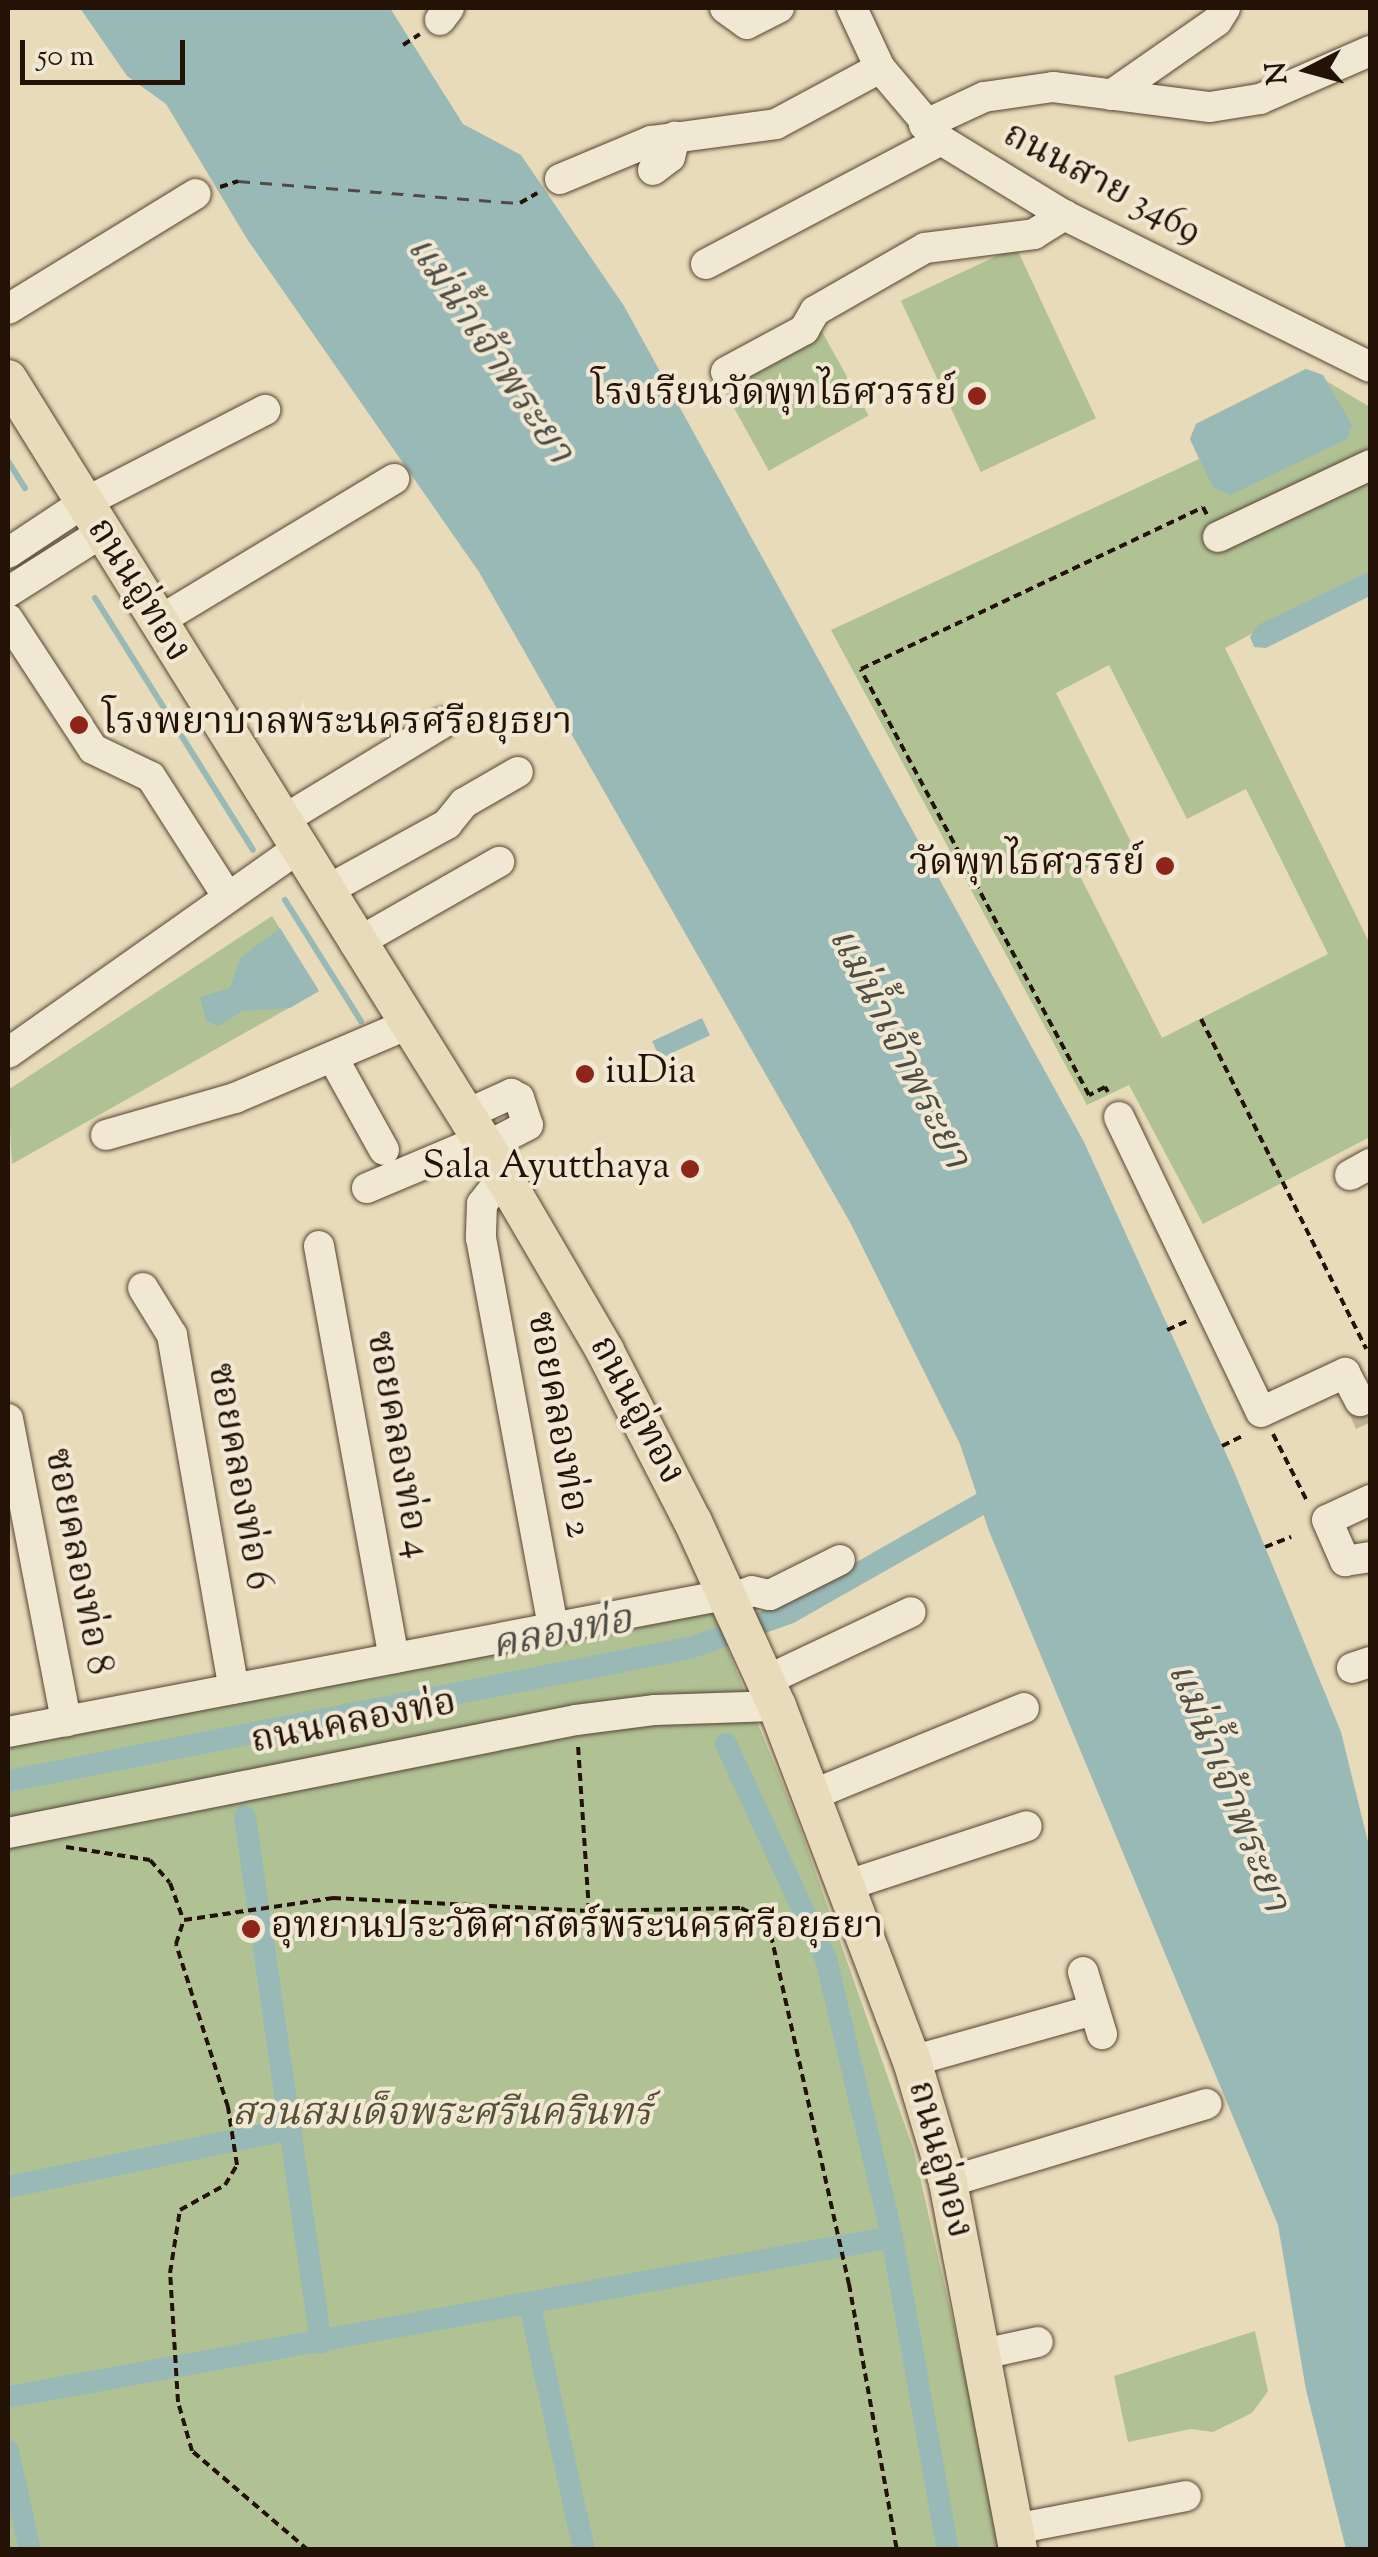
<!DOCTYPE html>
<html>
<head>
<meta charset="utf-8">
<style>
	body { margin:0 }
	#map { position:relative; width:1378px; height:2557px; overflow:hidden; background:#e8dbb9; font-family:"Sorts Mill Goudy","Noto Serif Thai",serif }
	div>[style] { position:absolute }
	.green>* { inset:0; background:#b0c194; transform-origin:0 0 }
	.water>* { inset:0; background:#99b9b7; transform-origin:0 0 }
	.stream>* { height:6px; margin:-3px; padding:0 3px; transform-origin:3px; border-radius:3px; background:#99b9b7 }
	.canal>* { height:22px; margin:-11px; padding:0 11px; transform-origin:11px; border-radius:11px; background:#99b9b7 }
	.ferry>* { height:2.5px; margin-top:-1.25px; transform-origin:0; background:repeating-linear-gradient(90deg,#4d4c45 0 12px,transparent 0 22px) }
	.minor-tunnel>* { height:30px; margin-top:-15px; transform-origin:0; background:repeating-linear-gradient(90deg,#c1b395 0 30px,transparent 0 45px) }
	.path>* { height:4px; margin-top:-2px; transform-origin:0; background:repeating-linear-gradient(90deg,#241207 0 8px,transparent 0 13px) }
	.roads { filter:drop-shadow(0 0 2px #554434) drop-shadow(0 0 2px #554434) }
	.minor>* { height:30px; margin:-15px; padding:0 15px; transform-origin:15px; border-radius:15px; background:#f0e8d2 }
	.major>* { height:38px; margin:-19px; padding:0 19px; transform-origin:19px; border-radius:19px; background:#e8dbb9 }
	.dots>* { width:28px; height:28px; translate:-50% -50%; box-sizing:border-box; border:5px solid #f0e8d2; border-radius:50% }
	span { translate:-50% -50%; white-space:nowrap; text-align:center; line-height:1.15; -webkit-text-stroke:8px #f0e8d2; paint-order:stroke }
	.street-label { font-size:38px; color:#241207 }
	.poi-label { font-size:38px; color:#241207 }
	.right { translate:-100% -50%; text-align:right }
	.left { translate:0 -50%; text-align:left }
	.park-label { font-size:38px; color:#554f38; font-style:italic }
	.water-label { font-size:40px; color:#4d4c45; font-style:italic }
	.frame { position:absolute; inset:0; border:10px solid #241207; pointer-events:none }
	.north { position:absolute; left:1258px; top:20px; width:100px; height:100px; -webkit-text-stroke:8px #f0e8d2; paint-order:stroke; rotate:264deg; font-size:28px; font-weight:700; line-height:40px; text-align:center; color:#241207 }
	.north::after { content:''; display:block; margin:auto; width:35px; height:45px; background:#241207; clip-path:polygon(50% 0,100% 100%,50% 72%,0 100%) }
	.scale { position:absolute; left:20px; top:40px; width:165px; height:45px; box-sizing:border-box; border:5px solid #241207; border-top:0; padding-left:12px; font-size:30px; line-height:35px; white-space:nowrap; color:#241207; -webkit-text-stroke:8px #f0e8d2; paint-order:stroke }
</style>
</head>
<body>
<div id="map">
	<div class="green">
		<i style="left:1016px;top:247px;width:189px;height:127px;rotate:65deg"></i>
		<i style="left:820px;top:328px;width:100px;height:114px;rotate:61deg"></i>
		<i style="clip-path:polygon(evenodd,1306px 369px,1370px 407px,1370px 571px,1225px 648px,1370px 944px,1370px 1137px,1203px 1224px,1129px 1085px,1087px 1105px,831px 630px,1199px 459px,1190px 439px,1196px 424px,1306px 369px,1109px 665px,1187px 819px,1246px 789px,1328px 954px,1162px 1038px,1079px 874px,1133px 846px,1056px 693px,1109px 665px)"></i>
		<i style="clip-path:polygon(272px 916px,319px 991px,12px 1164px,8px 1090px)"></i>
		<i style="clip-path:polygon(711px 1608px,797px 1820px,914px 2151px,979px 2436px,998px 2549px,8px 2550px,8px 1745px)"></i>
		<i style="clip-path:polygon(1255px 2331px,1268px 2391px,1252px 2413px,1213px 2432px,1191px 2429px,1128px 2442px,1114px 2376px)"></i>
	</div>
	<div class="water">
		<i style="clip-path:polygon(80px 8px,390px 8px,463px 124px,521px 155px,624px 306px,1084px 1142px,1233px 1469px,1341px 1732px,1370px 1850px,1370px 2549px,1346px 2549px,1306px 2390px,1278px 2225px,989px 1531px,960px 1444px,851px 1224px,479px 572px,247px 239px,166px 104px,127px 76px)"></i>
		<i style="clip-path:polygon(1306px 369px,1323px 375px,1352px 425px,1347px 439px,1230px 495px,1213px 487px,1190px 439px,1196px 424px)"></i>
		<i style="clip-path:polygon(1370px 571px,1370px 596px,1266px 648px,1254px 647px,1250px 637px,1258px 625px)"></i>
		<i style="clip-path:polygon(280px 928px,319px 991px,290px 1008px,243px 1011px,219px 1026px,206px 1021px,200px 997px,230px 988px,240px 958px)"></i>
		<i style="left:702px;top:1018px;width:19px;height:55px;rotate:65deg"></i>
	</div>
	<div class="stream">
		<i style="left:8px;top:461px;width:32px;rotate:58deg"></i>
		<i style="left:95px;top:598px;width:297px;rotate:57.9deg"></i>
		<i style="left:285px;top:900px;width:143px;rotate:57.9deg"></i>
	</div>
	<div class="canal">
		<i style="left:726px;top:1744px;width:237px;rotate:65.1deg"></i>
		<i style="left:826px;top:1959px;width:286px;rotate:76.6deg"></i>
		<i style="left:892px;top:2237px;width:318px;rotate:79.9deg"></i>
		<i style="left:8px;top:1781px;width:695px;rotate:-11.04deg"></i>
		<i style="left:690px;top:1648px;width:105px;rotate:-19.5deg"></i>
		<i style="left:789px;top:1613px;width:251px;rotate:-29.6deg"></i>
		<i style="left:245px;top:1817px;width:531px;rotate:81.78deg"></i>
		<i style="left:8px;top:2187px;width:289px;rotate:-11.6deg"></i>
		<i style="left:530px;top:2306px;width:250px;rotate:77.5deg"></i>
		<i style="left:8px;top:2397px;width:898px;rotate:-10.26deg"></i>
		<i style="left:8px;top:2451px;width:101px;rotate:77.5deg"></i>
	</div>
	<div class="ferry">
		<i style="left:238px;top:181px;width:283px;rotate:4.5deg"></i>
	</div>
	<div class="minor-tunnel">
		<i style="left:1360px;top:1401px;width:24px;rotate:66deg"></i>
	</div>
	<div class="path">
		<i style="left:403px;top:45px;width:20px;rotate:-33deg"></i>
		<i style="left:220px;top:187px;width:19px;rotate:-18deg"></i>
		<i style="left:520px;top:203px;width:20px;rotate:-30deg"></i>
		<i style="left:1201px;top:1019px;width:369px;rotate:63.4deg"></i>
		<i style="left:1108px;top:1092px;width:6px;rotate:-121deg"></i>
		<i style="left:1105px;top:1087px;width:18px;rotate:153deg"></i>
		<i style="left:1089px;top:1095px;width:483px;rotate:-118.2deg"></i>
		<i style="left:861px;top:669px;width:378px;rotate:-25.3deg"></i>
		<i style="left:1203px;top:507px;width:9px;rotate:63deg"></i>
		<i style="left:1167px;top:1330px;width:24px;rotate:-24deg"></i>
		<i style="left:1273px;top:1434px;width:75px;rotate:63.1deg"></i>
		<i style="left:1222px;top:1446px;width:25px;rotate:-26deg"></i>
		<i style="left:1265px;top:1547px;width:28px;rotate:-21deg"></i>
		<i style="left:66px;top:1847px;width:85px;rotate:8.8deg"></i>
		<i style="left:150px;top:1860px;width:30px;rotate:49deg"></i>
		<i style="left:170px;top:1883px;width:38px;rotate:70deg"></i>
		<i style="left:589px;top:1911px;width:152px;rotate:-1.1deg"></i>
		<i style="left:741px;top:1908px;width:30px;rotate:27deg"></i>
		<i style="left:768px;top:1922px;width:371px;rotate:77.4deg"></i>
		<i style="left:849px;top:2284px;width:270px;rotate:79.8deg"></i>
		<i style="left:308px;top:2550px;width:153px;rotate:-139.5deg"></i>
		<i style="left:192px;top:2451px;width:51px;rotate:-105.9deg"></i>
		<i style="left:178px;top:2402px;width:129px;rotate:-93.5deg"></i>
		<i style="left:170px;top:2273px;width:64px;rotate:-81deg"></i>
		<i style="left:180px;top:2210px;width:51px;rotate:-29.1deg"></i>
		<i style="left:225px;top:2185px;width:23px;rotate:-59deg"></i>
		<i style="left:237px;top:2165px;width:59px;rotate:-98.8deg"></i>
		<i style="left:228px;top:2107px;width:171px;rotate:-107.7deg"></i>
		<i style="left:176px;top:1944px;width:25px;rotate:-72deg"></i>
		<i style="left:184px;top:1920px;width:151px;rotate:-8.4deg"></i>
		<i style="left:333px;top:1898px;width:256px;rotate:2.9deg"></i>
		<i style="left:589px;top:1911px;width:167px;rotate:-93.8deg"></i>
	</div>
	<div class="roads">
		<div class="minor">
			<i style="left:725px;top:8px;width:27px;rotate:36deg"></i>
			<i style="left:747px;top:24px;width:36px;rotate:-27deg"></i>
			<i style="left:852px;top:8px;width:66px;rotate:65deg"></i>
			<i style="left:880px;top:68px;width:94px;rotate:49.7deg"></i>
			<i style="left:941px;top:140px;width:144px;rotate:31.4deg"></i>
			<i style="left:1064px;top:215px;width:342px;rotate:26.4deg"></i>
			<i style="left:440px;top:20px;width:15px;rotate:-53deg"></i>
			<i style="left:1111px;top:95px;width:129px;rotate:-34.9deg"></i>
			<i style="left:1217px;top:21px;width:15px;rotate:-58deg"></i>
			<i style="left:924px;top:125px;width:66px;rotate:-25deg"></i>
			<i style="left:984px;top:97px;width:70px;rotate:-8.2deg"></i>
			<i style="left:1053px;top:87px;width:158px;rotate:7.3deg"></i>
			<i style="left:1210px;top:107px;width:51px;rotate:-9.1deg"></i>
			<i style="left:1260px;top:99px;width:120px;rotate:-23.6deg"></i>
			<i style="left:653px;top:170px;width:21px;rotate:-37deg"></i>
			<i style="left:670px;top:157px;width:21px;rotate:-76deg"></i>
			<i style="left:560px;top:179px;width:99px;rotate:-22.7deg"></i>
			<i style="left:651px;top:141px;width:126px;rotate:-7.7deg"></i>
			<i style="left:776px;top:124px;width:118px;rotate:-28.3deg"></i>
			<i style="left:706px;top:264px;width:266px;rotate:-27.8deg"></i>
			<i style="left:8px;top:309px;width:220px;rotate:-31.5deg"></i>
			<i style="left:726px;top:372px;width:89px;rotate:-28.3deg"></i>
			<i style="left:804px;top:330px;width:22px;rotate:-60deg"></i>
			<i style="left:815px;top:311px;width:127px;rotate:-29.8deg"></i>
			<i style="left:925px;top:248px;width:110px;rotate:-7.3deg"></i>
			<i style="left:1034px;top:234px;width:36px;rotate:-32deg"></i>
			<i style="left:1218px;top:537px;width:168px;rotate:-25.3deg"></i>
			<i style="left:8px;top:553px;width:89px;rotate:-33.5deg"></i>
			<i style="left:82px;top:504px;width:206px;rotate:-27.2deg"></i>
			<i style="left:8px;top:592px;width:110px;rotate:-32.4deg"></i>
			<i style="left:8px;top:619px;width:155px;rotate:56.8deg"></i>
			<i style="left:93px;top:749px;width:64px;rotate:25.8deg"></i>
			<i style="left:151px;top:777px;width:141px;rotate:57.4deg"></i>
			<i style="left:157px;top:622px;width:277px;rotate:-31.1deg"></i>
			<i style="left:280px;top:822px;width:191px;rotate:-31.3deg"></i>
			<i style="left:324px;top:892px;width:141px;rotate:-28.9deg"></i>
			<i style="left:447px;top:824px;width:27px;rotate:-51deg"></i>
			<i style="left:464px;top:803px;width:62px;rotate:-29.9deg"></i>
			<i style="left:355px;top:944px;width:166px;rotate:-29.7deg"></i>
			<i style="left:8px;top:1053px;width:354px;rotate:-35.2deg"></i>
			<i style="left:333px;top:1058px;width:105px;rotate:61deg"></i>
			<i style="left:465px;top:1115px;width:51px;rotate:-24.5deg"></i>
			<i style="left:511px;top:1094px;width:9px;rotate:27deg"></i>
			<i style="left:519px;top:1098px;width:28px;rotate:72deg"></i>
			<i style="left:528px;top:1125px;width:47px;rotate:152.4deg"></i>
			<i style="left:1119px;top:1117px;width:327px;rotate:64.3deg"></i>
			<i style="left:1261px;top:1412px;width:93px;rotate:-24.9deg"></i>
			<i style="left:1345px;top:1373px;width:32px;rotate:62deg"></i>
			<i style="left:106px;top:1135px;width:134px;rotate:-16deg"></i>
			<i style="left:235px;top:1098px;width:186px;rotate:-23.1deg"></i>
			<i style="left:1350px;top:1175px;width:23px;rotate:-29deg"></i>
			<i style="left:503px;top:1177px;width:34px;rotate:128deg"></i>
			<i style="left:482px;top:1204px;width:34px;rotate:92deg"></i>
			<i style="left:481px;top:1238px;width:397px;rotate:79.5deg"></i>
			<i style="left:367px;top:1188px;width:124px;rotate:-22.8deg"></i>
			<i style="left:319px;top:1246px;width:419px;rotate:79.7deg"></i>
			<i style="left:143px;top:1288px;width:55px;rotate:58.3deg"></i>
			<i style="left:172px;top:1335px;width:359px;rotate:80.1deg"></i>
			<i style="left:8px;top:1419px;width:308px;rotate:79.1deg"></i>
			<i style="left:1370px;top:1500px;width:47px;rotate:155.1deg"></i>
			<i style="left:1327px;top:1520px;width:45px;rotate:66.3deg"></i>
			<i style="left:1345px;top:1561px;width:25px;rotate:-9deg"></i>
			<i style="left:728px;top:1599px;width:25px;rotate:-18deg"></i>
			<i style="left:752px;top:1591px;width:18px;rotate:13deg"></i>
			<i style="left:770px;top:1595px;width:78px;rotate:-26.6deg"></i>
			<i style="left:1352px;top:1668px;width:19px;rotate:-18deg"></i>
			<i style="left:765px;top:1681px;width:161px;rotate:-25.3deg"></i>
			<i style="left:8px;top:1732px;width:730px;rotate:-10.82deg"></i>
			<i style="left:812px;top:1795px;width:229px;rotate:-22.3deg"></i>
			<i style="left:8px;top:1833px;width:579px;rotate:-11.25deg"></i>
			<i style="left:576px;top:1720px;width:80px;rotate:-7.2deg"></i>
			<i style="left:655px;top:1710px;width:122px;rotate:-1.9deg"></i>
			<i style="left:848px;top:1885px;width:188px;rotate:-18.2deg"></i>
			<i style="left:1083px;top:1972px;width:65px;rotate:73deg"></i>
			<i style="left:912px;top:2061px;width:189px;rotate:-15.7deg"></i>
			<i style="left:948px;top:2182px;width:270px;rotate:-16.8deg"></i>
			<i style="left:983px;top:2354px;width:56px;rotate:-12.3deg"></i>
			<i style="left:1015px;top:2529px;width:174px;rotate:-10.9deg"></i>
		</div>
		<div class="major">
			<i style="left:8px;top:379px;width:905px;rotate:58.1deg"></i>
			<i style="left:486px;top:1147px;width:236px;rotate:59.7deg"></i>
			<i style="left:605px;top:1351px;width:192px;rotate:62.8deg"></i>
			<i style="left:693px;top:1522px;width:202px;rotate:65.5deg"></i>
			<i style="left:777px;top:1706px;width:380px;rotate:69.2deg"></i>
			<i style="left:912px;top:2061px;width:126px;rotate:73.4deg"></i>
			<i style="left:948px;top:2182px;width:375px;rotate:79.2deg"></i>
		</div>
	</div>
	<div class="dots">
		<i style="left:977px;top:396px;background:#8f2418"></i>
		<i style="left:79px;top:725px;background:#8f2418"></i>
		<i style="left:1165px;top:866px;background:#8f2418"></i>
		<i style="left:585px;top:1074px;background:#8f2418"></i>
		<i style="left:690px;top:1169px;background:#8f2418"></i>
		<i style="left:251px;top:1929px;background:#8f2418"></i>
	</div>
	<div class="street-label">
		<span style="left:1101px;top:185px;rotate:28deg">ถนนสาย 3469</span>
		<span style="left:137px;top:591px;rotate:58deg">ถนนอู่ทอง</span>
		<span style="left:635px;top:1411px;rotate:62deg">ถนนอู่ทอง</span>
		<span style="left:557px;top:1425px;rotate:80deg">ซอยคลองท่อ 2</span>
		<span style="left:396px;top:1445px;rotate:80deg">ซอยคลองท่อ 4</span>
		<span style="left:237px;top:1477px;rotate:80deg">ซอยคลองท่อ 6</span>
		<span style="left:76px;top:1562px;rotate:79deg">ซอยคลองท่อ 8</span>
		<span style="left:354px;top:1724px;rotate:-11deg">ถนนคลองท่อ</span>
		<span style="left:938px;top:2160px;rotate:75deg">ถนนอู่ทอง</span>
	</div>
	<div class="poi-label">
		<span class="right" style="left:957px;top:396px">โรงเรียนวัดพุทไธศวรรย์</span>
		<span class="left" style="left:102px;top:725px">โรงพยาบาลพระนครศรีอยุธยา</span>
		<span class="right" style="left:1145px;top:866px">วัดพุทไธศวรรย์</span>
		<span class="left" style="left:605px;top:1074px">iuDia</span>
		<span class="right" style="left:670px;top:1169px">Sala Ayutthaya</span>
		<span class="left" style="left:271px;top:1929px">อุทยานประวัติศาสตร์พระนครศรีอยุธยา</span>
	</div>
	<div class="park-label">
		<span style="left:442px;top:2116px">สวนสมเด็จพระศรีนครินทร์</span>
	</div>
	<div class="water-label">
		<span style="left:488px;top:351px;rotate:56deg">แม่น้ำเจ้าพระยา</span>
		<span style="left:897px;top:1049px;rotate:63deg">แม่น้ำเจ้าพระยา</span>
		<span style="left:562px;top:1635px;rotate:-11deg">คลองท่อ</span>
		<span style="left:1226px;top:1788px;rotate:68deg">แม่น้ำเจ้าพระยา</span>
	</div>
	<div class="frame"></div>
	<div class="north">N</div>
	<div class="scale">50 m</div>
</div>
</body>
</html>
